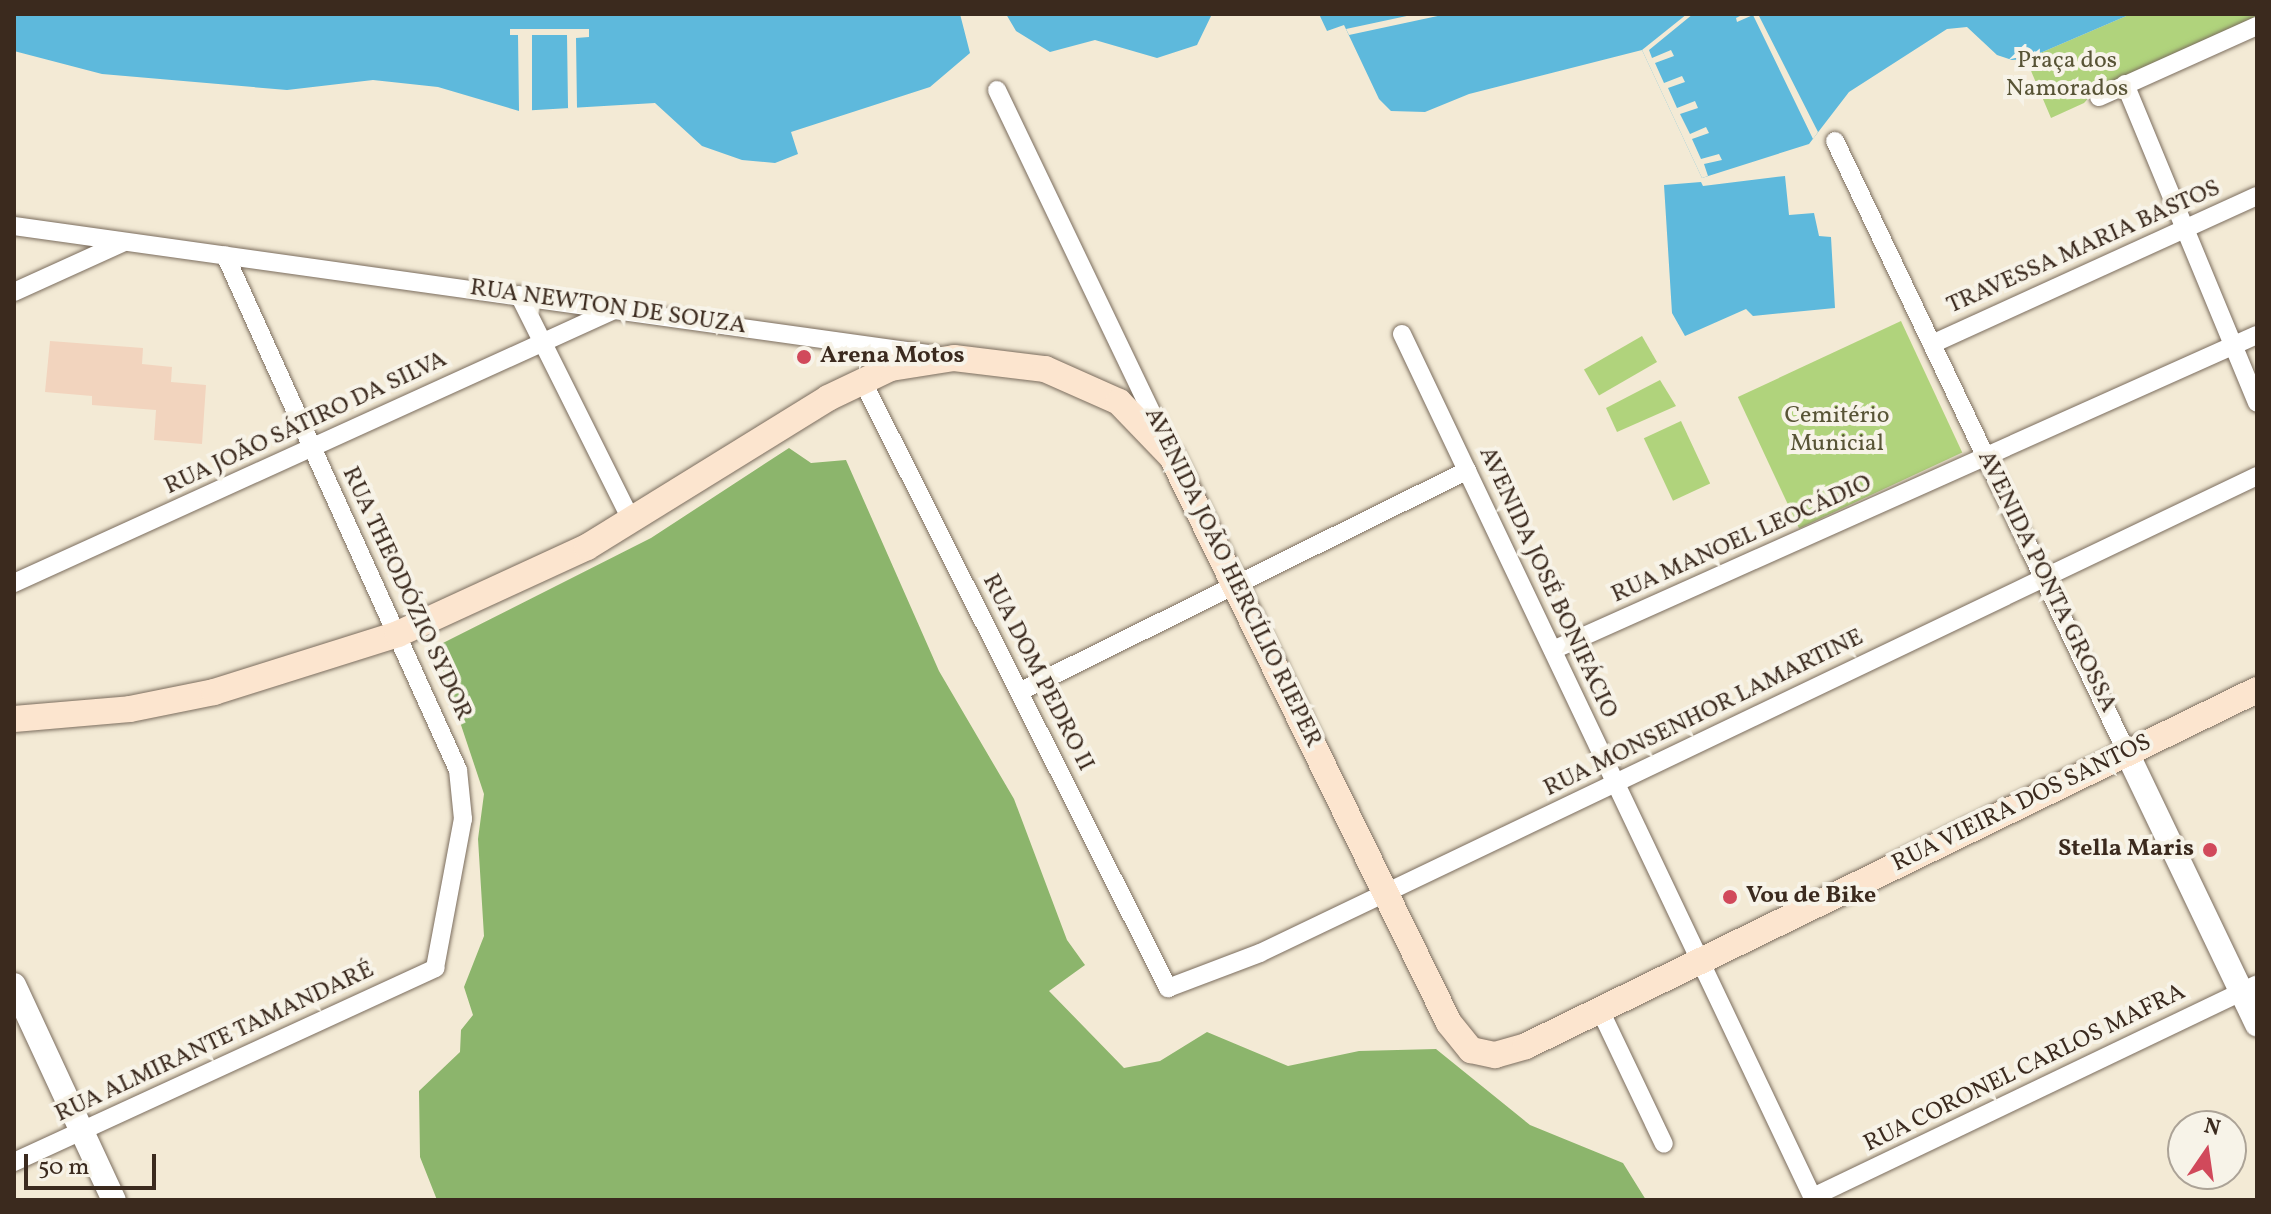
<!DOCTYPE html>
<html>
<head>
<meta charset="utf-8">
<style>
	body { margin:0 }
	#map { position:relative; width:2271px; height:1214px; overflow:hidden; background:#f3ead5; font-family:Vollkorn,serif }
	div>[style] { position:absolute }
	.built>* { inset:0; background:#f2d4be }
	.green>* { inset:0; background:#b0d37c; transform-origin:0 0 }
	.forest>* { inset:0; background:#8cb56c }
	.water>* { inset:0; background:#5eb9dc }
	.pier>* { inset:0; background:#f3ead5 }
	.roads { filter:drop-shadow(0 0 2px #7b6d5e) drop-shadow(0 0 2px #7b6d5e) }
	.minor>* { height:18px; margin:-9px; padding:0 9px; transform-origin:9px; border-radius:9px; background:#fff }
	.tertiary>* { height:24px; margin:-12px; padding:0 12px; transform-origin:12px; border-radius:12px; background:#fff }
	.secondary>* { height:26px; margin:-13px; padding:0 13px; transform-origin:13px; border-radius:13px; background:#fce5cf }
	.dots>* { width:22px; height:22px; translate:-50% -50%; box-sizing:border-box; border:4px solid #f7f3e8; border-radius:50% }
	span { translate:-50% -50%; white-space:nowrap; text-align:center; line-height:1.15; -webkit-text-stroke:8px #f7f3e8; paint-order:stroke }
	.park-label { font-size:24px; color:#585436 }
	.street-label { font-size:24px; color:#3b2a1e }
	.poi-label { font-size:24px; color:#3b2a1e; font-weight:700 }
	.left { translate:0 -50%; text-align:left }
	.right { translate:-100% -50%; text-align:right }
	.frame { position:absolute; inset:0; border:16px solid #3b2a1e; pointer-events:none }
	.north { position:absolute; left:2167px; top:1110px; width:80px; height:80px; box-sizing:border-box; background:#f7f3e8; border:2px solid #aca397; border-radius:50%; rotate:13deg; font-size:22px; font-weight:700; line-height:32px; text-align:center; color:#3b2a1e }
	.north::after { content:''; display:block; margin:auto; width:28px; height:36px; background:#d1495b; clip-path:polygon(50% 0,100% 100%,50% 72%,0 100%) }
	.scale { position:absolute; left:24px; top:1154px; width:132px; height:36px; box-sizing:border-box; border:4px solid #3b2a1e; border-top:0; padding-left:10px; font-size:24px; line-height:28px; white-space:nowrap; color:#3b2a1e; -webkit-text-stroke:6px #f7f3e8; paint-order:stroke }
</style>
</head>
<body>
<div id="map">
	<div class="built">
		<i style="clip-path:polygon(50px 341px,143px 348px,142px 364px,172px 367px,171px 382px,206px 385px,202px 444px,154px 440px,156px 410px,92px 405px,92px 396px,45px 392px)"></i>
	</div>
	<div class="green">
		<i style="clip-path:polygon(2131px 14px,2257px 16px,2094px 92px,2084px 103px,2051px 118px,2026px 59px)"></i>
		<i style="left:1901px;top:321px;width:145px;height:180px;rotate:65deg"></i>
		<i style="left:1642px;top:336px;width:30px;height:67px;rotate:60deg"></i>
		<i style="clip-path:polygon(1660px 380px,1676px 406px,1617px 432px,1606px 408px)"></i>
		<i style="left:1681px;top:421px;width:69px;height:41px;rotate:65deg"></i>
	</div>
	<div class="forest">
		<i style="clip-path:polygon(789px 448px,811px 463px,846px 460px,939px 671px,1014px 799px,1067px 940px,1085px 965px,1049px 991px,1124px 1068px,1160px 1061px,1207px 1032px,1288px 1066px,1359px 1051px,1436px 1049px,1530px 1125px,1623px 1163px,1646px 1200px,437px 1200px,420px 1157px,419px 1091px,460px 1052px,461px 1030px,473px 1015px,464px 987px,484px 936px,478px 839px,484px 794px,435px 647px,651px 538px)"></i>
	</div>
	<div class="water">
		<i style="clip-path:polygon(14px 14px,960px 14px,970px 53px,930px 87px,791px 132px,798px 154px,775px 163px,742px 160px,702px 146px,655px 103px,519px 111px,438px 87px,373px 80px,287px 90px,102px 74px,14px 51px)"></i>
		<i style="clip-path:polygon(1006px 14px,1212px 14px,1197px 45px,1157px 58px,1095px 40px,1050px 52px,1016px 31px)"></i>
		<i style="clip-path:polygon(1319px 14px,2131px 14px,2026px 59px,2012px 60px,1997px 55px,1967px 27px,1947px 29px,1849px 92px,1809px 144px,1702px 178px,1642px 50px,1469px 94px,1425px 112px,1391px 111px,1379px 99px,1344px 25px,1327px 31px)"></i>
		<i style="clip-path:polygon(1785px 176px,1789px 215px,1814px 213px,1819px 236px,1831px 237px,1835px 308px,1753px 316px,1746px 309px,1685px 336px,1672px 313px,1664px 185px,1701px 182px,1703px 186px)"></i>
	</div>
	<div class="pier">
		<i style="clip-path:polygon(1416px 14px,1447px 14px,1349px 35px,1346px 29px)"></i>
		<i style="clip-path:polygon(1687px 14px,1693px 14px,1649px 50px,1652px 58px,1671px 50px,1674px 56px,1655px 63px,1664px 83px,1682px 76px,1685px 82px,1668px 88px,1677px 108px,1695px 101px,1698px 108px,1680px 114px,1690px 134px,1706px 127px,1709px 133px,1692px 139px,1701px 159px,1719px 154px,1722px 160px,1704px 164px,1708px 176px,1702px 178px,1642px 50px)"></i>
		<i style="clip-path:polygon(1744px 14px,1758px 14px,1818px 132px,1813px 139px,1753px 15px,1737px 22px,1736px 18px)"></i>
		<i style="clip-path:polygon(510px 29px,589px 29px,589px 37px,576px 38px,577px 108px,568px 108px,567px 35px,532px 35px,532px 111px,519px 111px,518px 35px,510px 35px)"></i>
	</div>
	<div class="roads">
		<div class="minor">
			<i style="left:2125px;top:84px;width:345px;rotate:67.5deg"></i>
			<i style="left:997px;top:90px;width:389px;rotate:64.4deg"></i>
			<i style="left:2099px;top:97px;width:173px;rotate:-24.2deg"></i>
			<i style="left:1835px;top:141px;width:678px;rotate:64.49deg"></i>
			<i style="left:14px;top:226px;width:930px;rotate:7.97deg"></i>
			<i style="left:14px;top:292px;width:121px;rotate:-24.4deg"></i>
			<i style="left:519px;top:295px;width:254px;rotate:63.5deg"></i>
			<i style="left:1402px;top:334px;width:959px;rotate:64.56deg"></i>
			<i style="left:1932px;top:344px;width:357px;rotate:-24.5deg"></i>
			<i style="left:862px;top:380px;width:681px;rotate:63.28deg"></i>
			<i style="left:1168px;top:988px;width:98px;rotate:-20.8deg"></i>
			<i style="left:1260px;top:953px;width:1105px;rotate:-25.57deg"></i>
			<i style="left:14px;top:583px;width:661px;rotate:-24.47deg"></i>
			<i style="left:1553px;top:650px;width:771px;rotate:-24.11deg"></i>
			<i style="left:1019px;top:692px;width:500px;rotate:-26.3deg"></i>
			<i style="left:1600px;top:1010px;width:148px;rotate:64.5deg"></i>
			<i style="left:14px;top:1162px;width:464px;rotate:-24.7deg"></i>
			<i style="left:435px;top:968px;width:152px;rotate:-79.4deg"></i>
			<i style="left:463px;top:819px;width:49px;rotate:-95.8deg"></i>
			<i style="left:458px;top:770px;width:565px;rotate:-114.34deg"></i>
			<i style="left:1813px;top:1197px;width:492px;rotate:-25.6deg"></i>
		</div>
		<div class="tertiary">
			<i style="left:2127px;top:753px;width:301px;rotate:64.4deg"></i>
			<i style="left:14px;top:985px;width:237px;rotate:65.1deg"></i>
		</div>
		<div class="secondary">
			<i style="left:14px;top:719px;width:116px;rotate:-4.9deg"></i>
			<i style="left:130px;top:709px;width:86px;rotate:-11.4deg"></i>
			<i style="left:214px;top:692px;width:193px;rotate:-17.5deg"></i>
			<i style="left:398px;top:634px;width:208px;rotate:-24.7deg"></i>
			<i style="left:587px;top:547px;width:283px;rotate:-31.7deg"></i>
			<i style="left:828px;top:398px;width:70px;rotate:-25.5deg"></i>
			<i style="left:891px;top:368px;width:64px;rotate:-9deg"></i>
			<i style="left:954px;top:358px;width:92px;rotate:6.9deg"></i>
			<i style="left:1045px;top:369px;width:81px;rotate:24deg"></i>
			<i style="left:1119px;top:402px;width:76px;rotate:46.1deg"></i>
			<i style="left:1172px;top:457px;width:630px;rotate:63.92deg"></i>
			<i style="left:1449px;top:1023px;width:35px;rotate:51deg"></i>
			<i style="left:1471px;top:1050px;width:25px;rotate:12deg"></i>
			<i style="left:1495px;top:1055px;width:32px;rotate:-16deg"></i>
			<i style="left:1526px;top:1046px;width:813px;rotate:-25.97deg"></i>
		</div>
	</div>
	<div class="dots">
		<i style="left:804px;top:357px;background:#d1495b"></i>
		<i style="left:2210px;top:850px;background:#d1495b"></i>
		<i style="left:1730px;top:897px;background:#d1495b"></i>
	</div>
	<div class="park-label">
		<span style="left:2067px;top:76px">Praça dos<br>Namorados</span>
		<span style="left:1837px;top:431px">Cemitério<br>Municial</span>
	</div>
	<div class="street-label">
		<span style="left:2084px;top:248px;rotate:-24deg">TRAVESSA MARIA BASTOS</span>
		<span style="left:608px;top:308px;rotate:8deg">RUA NEWTON DE SOUZA</span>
		<span style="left:306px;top:424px;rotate:-25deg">RUA JOÃO SÁTIRO DA SILVA</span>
		<span style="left:1742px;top:540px;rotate:-24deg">RUA MANOEL LEOCÁDIO</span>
		<span style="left:1232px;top:578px;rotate:64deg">AVENIDA JOÃO HERCÍLIO RIEPER</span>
		<span style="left:2046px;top:582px;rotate:64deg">AVENIDA PONTA GROSSA</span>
		<span style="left:1547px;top:583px;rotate:65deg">AVENIDA JOSÉ BONIFÁCIO</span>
		<span style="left:406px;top:594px;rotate:65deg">RUA THEODÓZIO SYDOR</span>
		<span style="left:1037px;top:673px;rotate:63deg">RUA DOM PEDRO II</span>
		<span style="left:1704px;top:714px;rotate:-26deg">RUA MONSENHOR LAMARTINE</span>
		<span style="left:2022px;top:804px;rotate:-26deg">RUA VIEIRA DOS SANTOS</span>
		<span style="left:215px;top:1043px;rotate:-25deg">RUA ALMIRANTE TAMANDARÉ</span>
		<span style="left:2025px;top:1069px;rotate:-26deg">RUA CORONEL CARLOS MAFRA</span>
	</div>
	<div class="poi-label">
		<span class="left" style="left:820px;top:357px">Arena Motos</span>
		<span class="right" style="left:2194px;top:850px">Stella Maris</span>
		<span class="left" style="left:1746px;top:897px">Vou de Bike</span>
	</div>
	<div class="frame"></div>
	<div class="north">N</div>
	<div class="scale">50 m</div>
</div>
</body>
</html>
